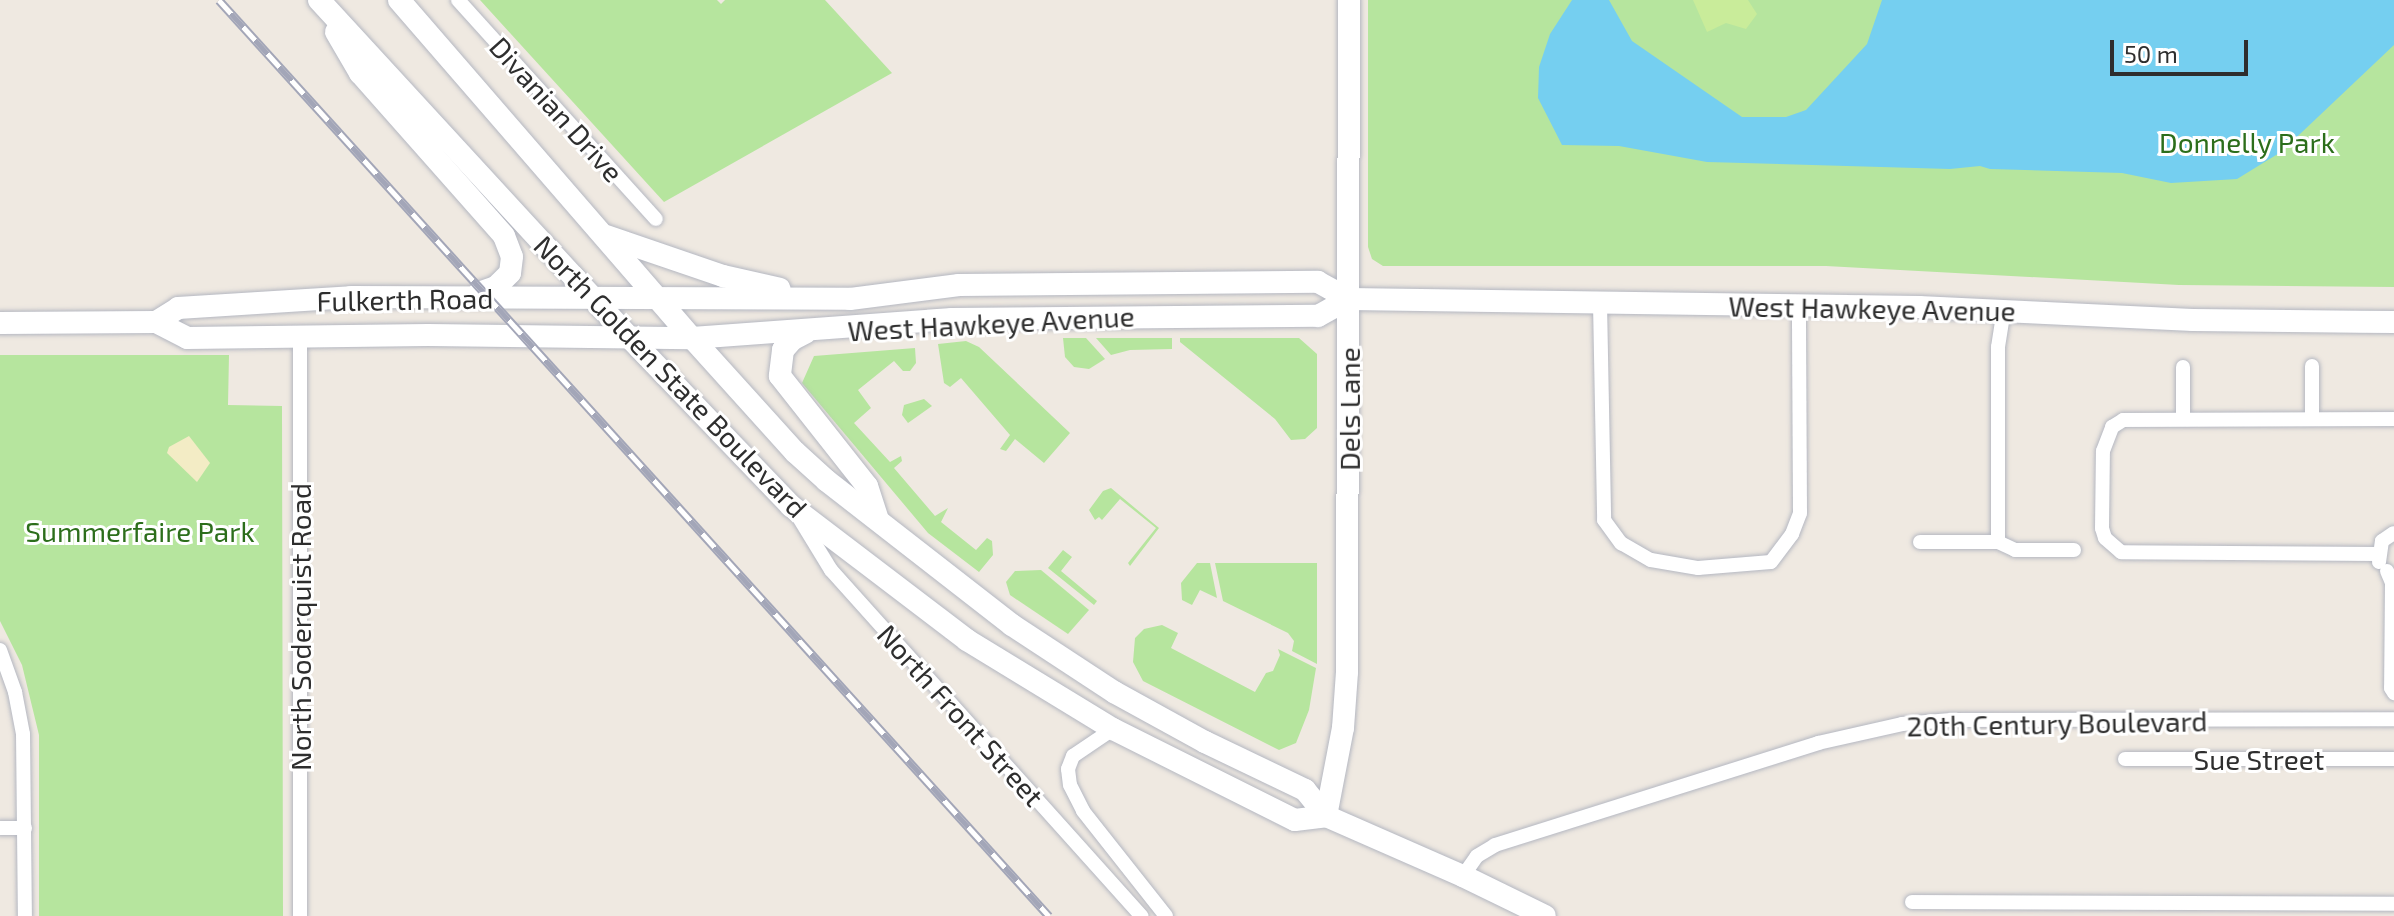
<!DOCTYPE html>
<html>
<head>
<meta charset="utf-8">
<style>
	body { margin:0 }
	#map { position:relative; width:2394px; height:916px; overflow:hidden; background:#efe9e1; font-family:"Exo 2",sans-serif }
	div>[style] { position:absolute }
	.green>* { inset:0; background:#b6e59e }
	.sand>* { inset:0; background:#f3ecc5 }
	.pitch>* { inset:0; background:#c9ec9a }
	.water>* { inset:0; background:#75cff0 }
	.roads { filter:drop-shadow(0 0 2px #b4b7c1) drop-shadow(0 0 2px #b4b7c1) }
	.street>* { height:14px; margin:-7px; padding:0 7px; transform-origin:7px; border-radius:7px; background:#fff }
	.secondary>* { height:22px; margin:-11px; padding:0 11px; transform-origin:11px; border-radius:11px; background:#fff }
	.rail>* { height:9px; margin-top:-4.5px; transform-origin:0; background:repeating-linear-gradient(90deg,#fff 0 18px,#a3a6b8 0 36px); box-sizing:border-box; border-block:2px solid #a3a6b8 }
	span { translate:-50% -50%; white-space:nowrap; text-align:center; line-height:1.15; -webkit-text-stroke:6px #fff; paint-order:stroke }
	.street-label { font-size:28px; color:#2e2e2e }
	.park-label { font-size:28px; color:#2c6e1b }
	.scale { position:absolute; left:2110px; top:40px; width:138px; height:36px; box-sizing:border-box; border:4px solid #2e2e2e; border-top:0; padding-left:10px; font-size:24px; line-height:28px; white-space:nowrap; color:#2e2e2e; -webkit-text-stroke:6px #fff; paint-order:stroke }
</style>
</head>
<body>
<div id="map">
	<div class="green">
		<i style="clip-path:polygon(480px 0,717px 0,721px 4px,725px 0,825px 0,892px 73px,664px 202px)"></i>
		<i style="clip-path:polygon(1368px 0,2394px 0,2394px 287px,2179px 285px,1826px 266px,1383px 266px,1372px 259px,1368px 247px)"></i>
		<i style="clip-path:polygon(1063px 338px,1086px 338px,1105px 359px,1089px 369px,1074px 367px,1065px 357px)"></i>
		<i style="clip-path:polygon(1096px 338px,1172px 338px,1172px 349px,1130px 350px,1111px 355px)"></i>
		<i style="clip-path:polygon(1180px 338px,1299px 338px,1317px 354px,1317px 428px,1305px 439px,1291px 440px,1275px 419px,1180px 342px)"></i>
		<i style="clip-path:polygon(966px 341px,979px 347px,1070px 433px,1044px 463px,1015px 439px,1006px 451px,1000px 449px,1010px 435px,961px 378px,950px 387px,944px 383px,938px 344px)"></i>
		<i style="clip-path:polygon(915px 348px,916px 363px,910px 371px,903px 371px,894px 361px,858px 390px,871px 408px,854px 423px,890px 462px,901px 456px,902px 461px,894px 468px,935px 516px,948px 508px,941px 522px,976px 550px,987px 538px,992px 541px,993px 555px,979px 572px,928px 533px,802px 383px,814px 356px)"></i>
		<i style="clip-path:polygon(0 355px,229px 355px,228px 405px,282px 406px,283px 916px,39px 916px,39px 735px,22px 665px,0 621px)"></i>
		<i style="clip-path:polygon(924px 399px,932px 406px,908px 423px,902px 415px,904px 405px)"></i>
		<i style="clip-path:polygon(1111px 488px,1159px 528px,1130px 566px,1128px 563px,1156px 528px,1120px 499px,1102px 520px,1099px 517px,1095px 520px,1089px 510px,1103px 491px)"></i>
		<i style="clip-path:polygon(1063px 550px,1072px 557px,1061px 571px,1097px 601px,1094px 605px,1048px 568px)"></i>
		<i style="clip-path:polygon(1197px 563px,1210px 563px,1217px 598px,1200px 590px,1192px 605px,1182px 600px,1181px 583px)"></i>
		<i style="clip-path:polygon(1215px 563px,1317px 563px,1317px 664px,1292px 651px,1294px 641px,1288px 633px,1223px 601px)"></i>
		<i style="clip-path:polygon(1041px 570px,1089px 610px,1068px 634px,1010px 595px,1006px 582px,1015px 571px)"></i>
		<i style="clip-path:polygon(1162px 625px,1178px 633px,1171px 648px,1255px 692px,1266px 673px,1273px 671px,1280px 655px,1278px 649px,1316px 668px,1309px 710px,1296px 743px,1279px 750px,1143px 681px,1133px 662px,1135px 638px,1144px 629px)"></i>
	</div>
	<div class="sand">
		<i style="clip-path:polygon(189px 436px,210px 463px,197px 482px,167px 453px,169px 447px)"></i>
	</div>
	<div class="pitch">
		<i style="clip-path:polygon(1693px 0,1748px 0,1757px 14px,1746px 29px,1726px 23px,1707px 32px)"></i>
	</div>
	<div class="water">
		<i style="clip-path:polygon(1572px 0,1609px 0,1632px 41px,1742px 117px,1786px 117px,1806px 110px,1867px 44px,1882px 0,2394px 0,2394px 45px,2281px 152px,2237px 179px,2171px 183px,2122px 173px,1990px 169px,1980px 166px,1950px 169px,1707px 162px,1619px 146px,1562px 145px,1538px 98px,1539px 67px,1550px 34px)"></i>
	</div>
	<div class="roads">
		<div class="street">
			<i style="left:458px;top:0;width:295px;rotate:47.9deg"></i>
			<i style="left:1600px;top:303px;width:217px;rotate:88.9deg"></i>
			<i style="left:1604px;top:520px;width:29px;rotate:54deg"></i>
			<i style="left:1621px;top:543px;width:34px;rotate:30deg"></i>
			<i style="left:1651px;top:560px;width:48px;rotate:9.7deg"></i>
			<i style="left:1698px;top:568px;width:73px;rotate:-4.7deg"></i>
			<i style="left:1771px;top:562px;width:35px;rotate:-53deg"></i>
			<i style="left:1792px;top:534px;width:22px;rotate:-69deg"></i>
			<i style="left:1800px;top:513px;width:208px;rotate:-90.3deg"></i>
			<i style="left:2183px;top:419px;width:52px;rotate:-90deg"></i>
			<i style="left:2312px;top:419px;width:53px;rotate:-90deg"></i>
			<i style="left:798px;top:516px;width:63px;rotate:58.6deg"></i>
			<i style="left:831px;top:570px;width:465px;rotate:48.1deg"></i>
			<i style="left:1920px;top:542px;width:78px"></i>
			<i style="left:1998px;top:542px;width:19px;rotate:25deg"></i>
			<i style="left:2015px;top:550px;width:59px"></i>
			<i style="left:1998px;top:542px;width:195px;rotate:-90deg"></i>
			<i style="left:1998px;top:347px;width:37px;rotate:-81deg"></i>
			<i style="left:2378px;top:554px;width:257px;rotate:-179.6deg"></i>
			<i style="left:2121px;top:552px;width:21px;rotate:-139deg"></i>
			<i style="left:2105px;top:538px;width:10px;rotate:-107deg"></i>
			<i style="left:2102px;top:528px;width:77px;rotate:-89.3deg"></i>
			<i style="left:2103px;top:451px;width:26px;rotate:-69deg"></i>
			<i style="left:2112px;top:427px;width:13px;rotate:-32deg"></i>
			<i style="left:2123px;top:420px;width:271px;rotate:-0.2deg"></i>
			<i style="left:2379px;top:562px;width:21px;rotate:-82deg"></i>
			<i style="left:2382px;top:541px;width:14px;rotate:-34deg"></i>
			<i style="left:2387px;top:571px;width:13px;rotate:67deg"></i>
			<i style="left:2392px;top:583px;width:105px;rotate:90.5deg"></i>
			<i style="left:2391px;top:688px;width:6px;rotate:59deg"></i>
			<i style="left:0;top:650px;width:45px;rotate:70.3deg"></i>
			<i style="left:15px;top:692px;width:43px;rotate:79.2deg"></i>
			<i style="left:23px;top:734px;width:182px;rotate:89.4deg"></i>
			<i style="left:1113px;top:729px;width:48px;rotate:146deg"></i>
			<i style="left:1073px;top:756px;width:14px;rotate:111deg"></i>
			<i style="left:1068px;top:769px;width:16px;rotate:83deg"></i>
			<i style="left:1070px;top:785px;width:29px;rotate:63deg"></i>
			<i style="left:1083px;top:811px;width:134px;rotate:51.7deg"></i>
			<i style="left:2125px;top:759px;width:269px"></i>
			<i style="left:0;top:828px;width:25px"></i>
			<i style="left:1463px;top:876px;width:24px;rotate:-55deg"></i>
			<i style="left:1477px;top:856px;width:21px;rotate:-31deg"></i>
			<i style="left:1495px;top:845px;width:339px;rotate:-17.5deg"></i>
			<i style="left:1818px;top:743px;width:86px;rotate:-12.7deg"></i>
			<i style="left:1902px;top:724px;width:49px;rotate:-4.7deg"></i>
			<i style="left:1951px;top:720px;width:443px;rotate:-0.1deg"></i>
			<i style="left:1912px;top:902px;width:482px;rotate:0.2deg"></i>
			<i style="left:300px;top:916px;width:579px;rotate:-90deg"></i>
		</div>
		<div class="secondary">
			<i style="left:319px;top:0;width:459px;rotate:47.4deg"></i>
			<i style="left:630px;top:338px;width:233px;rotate:46.2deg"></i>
			<i style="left:791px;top:506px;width:221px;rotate:37.3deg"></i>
			<i style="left:967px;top:640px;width:171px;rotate:31.4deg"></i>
			<i style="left:1113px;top:729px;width:203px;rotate:26.6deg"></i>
			<i style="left:1295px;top:820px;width:31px;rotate:-7deg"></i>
			<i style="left:399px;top:0;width:447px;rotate:49.1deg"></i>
			<i style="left:692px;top:338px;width:154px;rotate:47.9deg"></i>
			<i style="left:795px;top:452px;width:43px;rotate:42.2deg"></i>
			<i style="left:827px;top:481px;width:234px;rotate:37.9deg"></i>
			<i style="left:1012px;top:625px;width:122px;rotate:33.3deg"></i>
			<i style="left:1114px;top:692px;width:104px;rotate:28.8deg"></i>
			<i style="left:1205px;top:742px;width:111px;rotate:25.6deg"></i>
			<i style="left:1305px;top:790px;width:33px;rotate:51deg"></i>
			<i style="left:1326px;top:816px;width:150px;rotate:23.7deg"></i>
			<i style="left:1463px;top:876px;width:91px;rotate:26deg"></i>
			<i style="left:336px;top:32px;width:48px;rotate:59.7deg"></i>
			<i style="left:360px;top:73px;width:217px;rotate:48.5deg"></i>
			<i style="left:504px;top:236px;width:22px;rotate:69deg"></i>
			<i style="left:512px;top:257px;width:16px;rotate:97deg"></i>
			<i style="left:510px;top:273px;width:20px;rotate:135deg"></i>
			<i style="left:496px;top:287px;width:18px;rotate:161deg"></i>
			<i style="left:606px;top:236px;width:124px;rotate:18.9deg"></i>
			<i style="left:723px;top:276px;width:58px;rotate:12.8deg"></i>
			<i style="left:156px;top:322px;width:26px;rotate:-32deg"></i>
			<i style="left:178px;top:308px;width:173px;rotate:-3.6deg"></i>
			<i style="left:351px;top:297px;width:499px;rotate:0.2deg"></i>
			<i style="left:850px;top:299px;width:110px;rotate:-7.3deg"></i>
			<i style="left:959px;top:285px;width:359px;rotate:-0.5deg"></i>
			<i style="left:1318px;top:282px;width:35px;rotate:29deg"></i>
			<i style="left:1349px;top:299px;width:570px;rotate:0.8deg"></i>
			<i style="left:1919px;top:307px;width:274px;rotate:2.7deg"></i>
			<i style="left:2193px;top:320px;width:201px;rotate:0.6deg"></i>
			<i style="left:0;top:323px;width:156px;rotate:-0.4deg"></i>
			<i style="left:156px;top:322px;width:35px;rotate:27deg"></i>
			<i style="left:187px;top:338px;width:241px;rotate:-0.7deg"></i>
			<i style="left:428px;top:335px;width:264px;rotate:0.7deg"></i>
			<i style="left:692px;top:338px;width:261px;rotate:-4.2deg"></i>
			<i style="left:952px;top:319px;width:366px;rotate:-0.5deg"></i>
			<i style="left:1318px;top:316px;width:35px;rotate:-29deg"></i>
			<i style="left:805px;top:333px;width:13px;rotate:153deg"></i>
			<i style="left:793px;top:339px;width:15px;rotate:132deg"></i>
			<i style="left:783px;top:350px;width:26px;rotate:97deg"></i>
			<i style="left:780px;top:376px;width:140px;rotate:51.7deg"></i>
			<i style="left:867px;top:486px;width:33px;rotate:72deg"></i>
			<i style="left:1326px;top:816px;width:90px;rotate:-79.1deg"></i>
			<i style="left:1343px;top:728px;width:56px;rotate:-85.9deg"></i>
			<i style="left:1347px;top:672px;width:672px;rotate:-89.83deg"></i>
		</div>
	</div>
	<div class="rail">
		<i style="left:219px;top:0;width:1236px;rotate:47.82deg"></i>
	</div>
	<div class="street-label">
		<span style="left:557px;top:109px;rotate:48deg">Divanian Drive</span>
		<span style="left:405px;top:299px;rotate:-1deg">Fulkerth Road</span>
		<span style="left:1872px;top:308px;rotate:1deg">West Hawkeye Avenue</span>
		<span style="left:991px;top:323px;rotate:-3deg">West Hawkeye Avenue</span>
		<span style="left:671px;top:376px;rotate:46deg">North Golden State Boulevard</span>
		<span style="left:1349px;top:409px;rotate:-90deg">Dels Lane</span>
		<span style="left:300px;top:627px;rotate:-90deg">North Soderquist Road</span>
		<span style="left:961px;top:715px;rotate:48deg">North Front Street</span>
		<span style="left:2057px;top:723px;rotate:-1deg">20th Century Boulevard</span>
		<span style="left:2259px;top:759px">Sue Street</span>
	</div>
	<div class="park-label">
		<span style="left:2247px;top:142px">Donnelly Park</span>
		<span style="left:140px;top:531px">Summerfaire Park</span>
	</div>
	<div class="scale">50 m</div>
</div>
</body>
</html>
